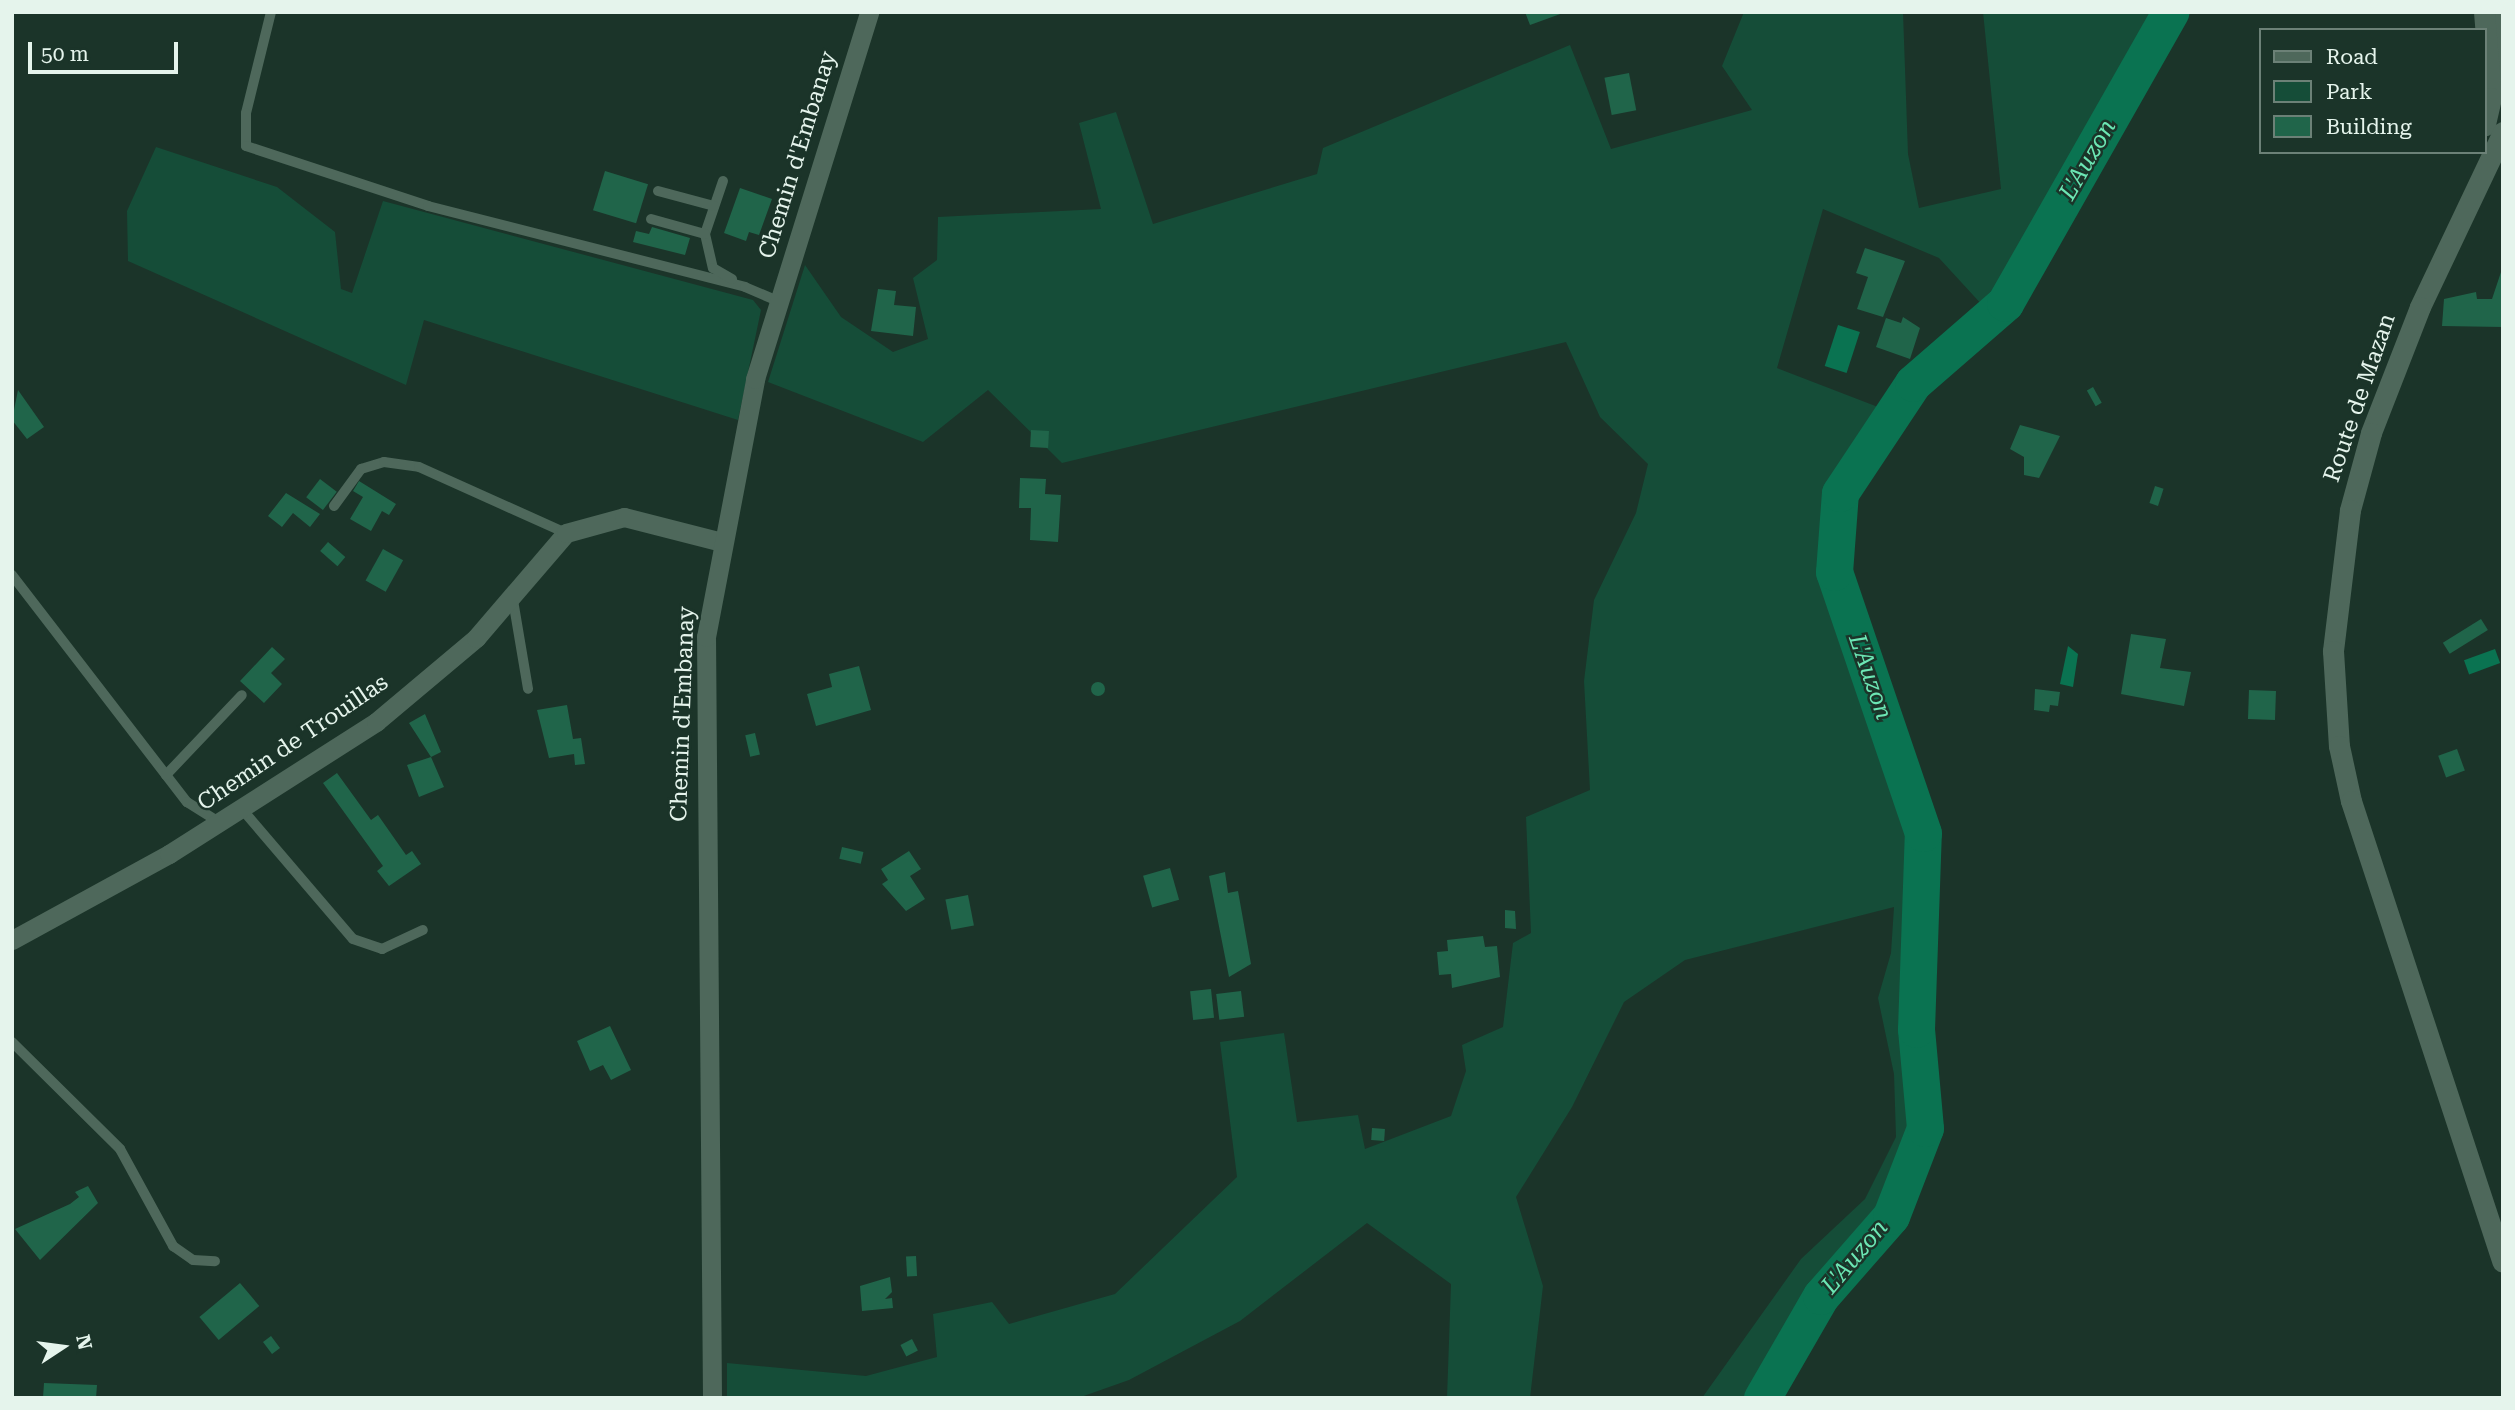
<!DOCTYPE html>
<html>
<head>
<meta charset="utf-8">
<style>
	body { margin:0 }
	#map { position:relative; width:2515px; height:1410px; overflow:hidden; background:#1b3429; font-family:"Roboto Serif",serif }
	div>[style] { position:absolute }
	.green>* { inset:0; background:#154d38 }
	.water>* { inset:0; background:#0a7351; transform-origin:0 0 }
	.river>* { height:37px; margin:-18.5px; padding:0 18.5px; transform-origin:18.5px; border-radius:18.5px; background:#0a7351 }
	.building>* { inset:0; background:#20654a; transform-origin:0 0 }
	.round { border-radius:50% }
	.lane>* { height:10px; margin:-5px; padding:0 5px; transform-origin:5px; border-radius:5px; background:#4e685b }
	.street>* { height:19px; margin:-9.5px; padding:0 9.5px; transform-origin:9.5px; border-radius:9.5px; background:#4e685b }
	.secondary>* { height:21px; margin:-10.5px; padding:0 10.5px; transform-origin:10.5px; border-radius:10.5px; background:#4e685b }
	span { translate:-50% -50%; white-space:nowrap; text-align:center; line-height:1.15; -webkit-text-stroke:5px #1b3429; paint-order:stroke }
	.street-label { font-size:23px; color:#e5f4ec }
	.water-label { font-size:24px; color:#6ce6b4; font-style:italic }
	.frame { position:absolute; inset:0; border:14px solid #e5f4ec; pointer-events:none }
	.legend { position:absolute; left:2259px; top:28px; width:228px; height:126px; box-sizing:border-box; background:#1b3429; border:2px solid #6c8177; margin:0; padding:9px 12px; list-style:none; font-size:21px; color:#e5f4ec }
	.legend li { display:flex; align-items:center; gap:14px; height:35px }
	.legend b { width:35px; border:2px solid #6c8177 }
	.north { position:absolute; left:28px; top:1312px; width:70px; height:70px; -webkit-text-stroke:5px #1b3429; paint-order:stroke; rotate:77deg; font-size:19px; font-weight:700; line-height:28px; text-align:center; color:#e5f4ec }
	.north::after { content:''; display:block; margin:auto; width:24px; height:32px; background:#e5f4ec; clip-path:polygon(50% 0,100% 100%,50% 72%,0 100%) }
	.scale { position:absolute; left:28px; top:42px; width:150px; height:32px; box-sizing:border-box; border:4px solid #e5f4ec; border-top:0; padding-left:9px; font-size:21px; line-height:24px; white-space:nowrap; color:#e5f4ec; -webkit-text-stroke:5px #1b3429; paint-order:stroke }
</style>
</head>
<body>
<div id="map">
	<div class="green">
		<i style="clip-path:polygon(1744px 12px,1903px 12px,1908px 154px,1919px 208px,2001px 189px,1983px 12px,2153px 12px,2125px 77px,1997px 299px,1984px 307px,1939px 258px,1823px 209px,1777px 368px,1878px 407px,1828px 492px,1825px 572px,1916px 838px,1909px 1028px,1914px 1129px,1882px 1210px,1812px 1295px,1754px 1398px,1702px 1398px,1801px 1259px,1865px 1199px,1896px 1137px,1894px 1074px,1878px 998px,1891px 953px,1894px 907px,1685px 960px,1624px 1002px,1572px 1107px,1516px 1197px,1543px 1286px,1530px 1398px,1447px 1398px,1451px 1284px,1367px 1223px,1240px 1321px,1129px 1380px,1078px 1398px,727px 1398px,727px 1363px,866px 1376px,937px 1357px,933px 1314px,992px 1302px,1009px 1324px,1115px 1294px,1237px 1177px,1220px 1042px,1284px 1033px,1297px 1122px,1358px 1115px,1365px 1149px,1451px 1116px,1466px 1071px,1462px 1045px,1503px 1027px,1513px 943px,1531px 933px,1526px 817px,1590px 790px,1584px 681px,1594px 600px,1636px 513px,1648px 464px,1600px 417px,1566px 342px,1062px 463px,988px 390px,923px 442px,768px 382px,805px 265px,841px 317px,893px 352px,928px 339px,913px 278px,937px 260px,938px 217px,1101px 209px,1079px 123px,1116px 112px,1153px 224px,1317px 174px,1323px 148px,1570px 45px,1611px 149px,1752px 110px,1722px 66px)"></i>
		<i style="clip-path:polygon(156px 147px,277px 187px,335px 232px,341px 289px,352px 293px,383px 201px,753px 300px,761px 310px,738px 420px,424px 320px,406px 385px,128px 261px,127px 211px)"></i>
	</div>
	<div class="water">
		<i style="left:1838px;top:325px;width:23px;height:43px;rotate:18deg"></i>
		<i style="clip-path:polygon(2068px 646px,2078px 654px,2073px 687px,2060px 684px)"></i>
		<i style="left:2495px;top:649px;width:15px;height:33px;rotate:70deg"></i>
	</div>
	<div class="river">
		<i style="left:1762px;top:1398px;width:118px;rotate:-60deg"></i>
		<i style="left:1821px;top:1296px;width:106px;rotate:-48.8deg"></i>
		<i style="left:1891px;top:1216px;width:94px;rotate:-68.9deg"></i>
		<i style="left:1925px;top:1128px;width:99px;rotate:-95.2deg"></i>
		<i style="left:1916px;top:1029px;width:196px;rotate:-88deg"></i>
		<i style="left:1923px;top:833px;width:276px;rotate:-108.8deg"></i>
		<i style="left:1834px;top:572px;width:79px;rotate:-85.7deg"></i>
		<i style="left:1840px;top:493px;width:132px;rotate:-56.4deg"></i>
		<i style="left:1913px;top:383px;width:122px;rotate:-41deg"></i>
		<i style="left:2005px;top:303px;width:335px;rotate:-60.4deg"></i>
	</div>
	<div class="building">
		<i style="clip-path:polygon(1525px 12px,1563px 12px,1563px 13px,1530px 25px)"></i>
		<i style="left:1629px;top:73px;width:38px;height:25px;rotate:79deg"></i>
		<i style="left:605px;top:171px;width:45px;height:41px;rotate:17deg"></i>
		<i style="clip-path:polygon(740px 188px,772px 199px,759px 235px,749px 232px,746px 241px,724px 233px)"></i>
		<i style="clip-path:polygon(652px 227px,690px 238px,685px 255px,633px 242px,636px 231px,649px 234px)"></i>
		<i style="clip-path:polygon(1865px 248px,1905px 261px,1883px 317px,1857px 309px,1868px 277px,1856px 273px)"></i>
		<i style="clip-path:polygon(2503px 266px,2503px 327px,2442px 326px,2444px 299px,2476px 292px,2477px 299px,2492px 299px)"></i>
		<i style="clip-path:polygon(878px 289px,896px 291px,894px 305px,916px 307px,913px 336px,871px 331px)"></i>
		<i style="clip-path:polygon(1903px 317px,1920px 328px,1910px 359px,1876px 347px,1886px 318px,1901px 323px)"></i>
		<i style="left:2093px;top:387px;width:18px;height:7px;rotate:61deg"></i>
		<i style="clip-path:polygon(18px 390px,44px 427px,27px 439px,12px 420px)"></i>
		<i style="clip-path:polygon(2020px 425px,2060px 436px,2039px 478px,2024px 475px,2024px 457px,2010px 449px)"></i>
		<i style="left:1031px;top:430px;width:18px;height:17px;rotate:3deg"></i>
		<i style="clip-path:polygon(1020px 478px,1046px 479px,1045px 494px,1061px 495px,1058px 542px,1030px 540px,1031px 508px,1019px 508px)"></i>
		<i style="left:320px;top:479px;width:21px;height:23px;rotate:37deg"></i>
		<i style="clip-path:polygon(359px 481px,396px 504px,389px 515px,382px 511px,371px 531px,350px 519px,363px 497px,353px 491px)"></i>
		<i style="left:2155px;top:486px;width:9px;height:18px;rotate:18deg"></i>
		<i style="clip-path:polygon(286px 493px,320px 514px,310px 527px,293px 513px,282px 527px,268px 516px)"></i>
		<i style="left:328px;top:542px;width:23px;height:12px;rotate:41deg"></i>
		<i style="left:383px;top:549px;width:23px;height:36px;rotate:29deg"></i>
		<i style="left:2481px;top:619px;width:13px;height:45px;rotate:58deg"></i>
		<i style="clip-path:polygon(2131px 634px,2166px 639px,2160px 668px,2191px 672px,2184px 706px,2121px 694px)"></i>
		<i style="clip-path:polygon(272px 647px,285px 659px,271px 673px,282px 684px,264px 703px,240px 681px)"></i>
		<i style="clip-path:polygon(859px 666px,871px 710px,816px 726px,807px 694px,832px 687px,829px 674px)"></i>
		<i class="round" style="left:1091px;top:682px;width:14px;height:14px"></i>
		<i style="clip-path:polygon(2035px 689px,2060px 692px,2058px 706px,2050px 705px,2049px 712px,2034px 710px)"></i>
		<i style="left:2249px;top:690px;width:27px;height:29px;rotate:2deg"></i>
		<i style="clip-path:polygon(567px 705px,573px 739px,581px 738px,585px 764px,575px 765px,574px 754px,549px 758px,537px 710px)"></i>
		<i style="clip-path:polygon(425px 714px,441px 752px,431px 757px,444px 787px,419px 797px,407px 765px,431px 757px,409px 723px)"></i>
		<i style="left:755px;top:733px;width:22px;height:10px;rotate:77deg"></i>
		<i style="left:2457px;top:749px;width:23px;height:20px;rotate:70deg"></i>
		<i style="clip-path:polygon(337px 773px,371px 820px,378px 815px,406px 855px,412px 851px,421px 864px,389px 886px,377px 871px,383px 866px,323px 783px)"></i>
		<i style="left:842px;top:847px;width:22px;height:12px;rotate:13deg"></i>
		<i style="clip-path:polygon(909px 851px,921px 869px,910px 876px,925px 899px,906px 911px,882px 884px,888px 880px,881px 869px)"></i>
		<i style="left:1170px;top:868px;width:33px;height:28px;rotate:74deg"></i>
		<i style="clip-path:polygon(1225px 872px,1228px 893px,1238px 891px,1251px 964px,1229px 977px,1209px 876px)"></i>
		<i style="left:968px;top:895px;width:31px;height:23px;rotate:79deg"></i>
		<i style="clip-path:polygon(1505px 910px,1515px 911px,1516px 929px,1505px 928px)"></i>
		<i style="clip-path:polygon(1483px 936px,1485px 947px,1497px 946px,1500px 977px,1452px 988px,1451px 974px,1439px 975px,1437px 952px,1448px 951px,1447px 940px)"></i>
		<i style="left:1211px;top:989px;width:29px;height:21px;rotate:84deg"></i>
		<i style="left:1241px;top:991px;width:26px;height:25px;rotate:83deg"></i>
		<i style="clip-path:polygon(610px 1026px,631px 1070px,611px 1080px,603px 1065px,590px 1071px,577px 1041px)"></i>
		<i style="left:1372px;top:1128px;width:13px;height:12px;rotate:4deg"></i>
		<i style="clip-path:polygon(88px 1186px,98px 1203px,40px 1260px,15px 1229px,70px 1204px,79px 1197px,75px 1192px)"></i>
		<i style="left:916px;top:1256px;width:20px;height:10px;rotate:87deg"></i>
		<i style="clip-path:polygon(890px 1277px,892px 1292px,885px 1299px,892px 1298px,893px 1308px,862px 1311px,860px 1286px)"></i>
		<i style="left:240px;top:1283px;width:30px;height:53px;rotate:50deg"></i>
		<i style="left:271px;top:1336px;width:15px;height:10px;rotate:53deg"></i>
		<i style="left:912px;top:1339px;width:13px;height:13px;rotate:63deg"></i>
		<i style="clip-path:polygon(44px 1383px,97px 1385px,96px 1398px,43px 1398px)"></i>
	</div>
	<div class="lane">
		<i style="left:271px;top:12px;width:104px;rotate:103.9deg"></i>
		<i style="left:246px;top:113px;width:33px;rotate:90deg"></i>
		<i style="left:246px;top:146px;width:192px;rotate:18.2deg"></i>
		<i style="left:428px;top:206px;width:327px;rotate:14.3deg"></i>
		<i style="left:745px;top:287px;width:36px;rotate:23deg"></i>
		<i style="left:723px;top:181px;width:56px;rotate:108.8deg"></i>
		<i style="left:705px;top:234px;width:35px;rotate:77deg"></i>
		<i style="left:713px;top:268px;width:22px;rotate:30deg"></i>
		<i style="left:658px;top:191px;width:58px;rotate:15deg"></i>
		<i style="left:651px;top:219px;width:56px;rotate:15.5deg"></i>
		<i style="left:334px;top:506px;width:46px;rotate:-53.9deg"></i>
		<i style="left:361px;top:469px;width:24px;rotate:-17deg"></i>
		<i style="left:384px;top:462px;width:35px;rotate:8deg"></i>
		<i style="left:419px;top:467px;width:161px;rotate:24.2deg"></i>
		<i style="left:12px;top:575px;width:287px;rotate:52.4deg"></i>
		<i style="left:187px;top:802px;width:38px;rotate:32deg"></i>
		<i style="left:513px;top:600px;width:90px;rotate:80.4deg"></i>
		<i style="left:166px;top:775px;width:110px;rotate:-46.5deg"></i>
		<i style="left:241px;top:808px;width:172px;rotate:49.5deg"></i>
		<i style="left:353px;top:939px;width:31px;rotate:19deg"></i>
		<i style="left:382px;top:949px;width:45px;rotate:-24.9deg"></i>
		<i style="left:12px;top:1042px;width:152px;rotate:44.7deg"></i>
		<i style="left:120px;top:1149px;width:111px;rotate:61.3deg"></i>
		<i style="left:173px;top:1246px;width:24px;rotate:35deg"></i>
		<i style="left:193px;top:1260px;width:22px;rotate:3deg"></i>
	</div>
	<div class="street">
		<i style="left:2495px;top:12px;width:83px;rotate:84.5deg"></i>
		<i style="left:12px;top:940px;width:179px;rotate:-28.7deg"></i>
		<i style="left:169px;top:854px;width:246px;rotate:-32.5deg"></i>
		<i style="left:376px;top:722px;width:131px;rotate:-40deg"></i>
		<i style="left:476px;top:638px;width:138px;rotate:-49.4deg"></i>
		<i style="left:566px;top:533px;width:60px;rotate:-15.4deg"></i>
		<i style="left:624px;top:517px;width:101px;rotate:14.3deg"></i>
		<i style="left:712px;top:1398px;width:761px;rotate:-90.45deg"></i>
		<i style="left:706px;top:637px;width:263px;rotate:-79.2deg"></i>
		<i style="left:755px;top:379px;width:384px;rotate:-72.7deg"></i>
	</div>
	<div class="secondary">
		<i style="left:2484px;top:12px;width:86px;rotate:85.3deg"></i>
		<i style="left:2491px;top:98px;width:28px;rotate:103deg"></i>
		<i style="left:2503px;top:132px;width:194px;rotate:115.4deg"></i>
		<i style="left:2420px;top:307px;width:135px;rotate:111.3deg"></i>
		<i style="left:2371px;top:433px;width:80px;rotate:105.3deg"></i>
		<i style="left:2350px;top:510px;width:142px;rotate:96.9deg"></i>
		<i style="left:2333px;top:651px;width:95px;rotate:86.4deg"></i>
		<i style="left:2339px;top:746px;width:56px;rotate:77.7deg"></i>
		<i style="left:2351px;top:801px;width:485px;rotate:71.8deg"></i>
	</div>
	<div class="street-label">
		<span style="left:798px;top:155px;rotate:-73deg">Chemin d'Embanay</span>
		<span style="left:2360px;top:398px;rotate:-71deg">Route de Mazan</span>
		<span style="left:683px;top:714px;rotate:-88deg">Chemin d'Embanay</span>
		<span style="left:293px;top:743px;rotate:-34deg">Chemin de Trouillas</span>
	</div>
	<div class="water-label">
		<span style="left:2088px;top:160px;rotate:-60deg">L'Auzon</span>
		<span style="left:1870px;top:677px;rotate:71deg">L'Auzon</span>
		<span style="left:1855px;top:1257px;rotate:-50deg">L'Auzon</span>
	</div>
	<div class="frame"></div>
	<ul class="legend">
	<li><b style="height:9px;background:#4e685b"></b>Road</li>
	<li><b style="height:19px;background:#154d38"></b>Park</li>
	<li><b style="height:19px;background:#20654a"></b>Building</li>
	</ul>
	<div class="north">N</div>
	<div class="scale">50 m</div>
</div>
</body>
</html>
